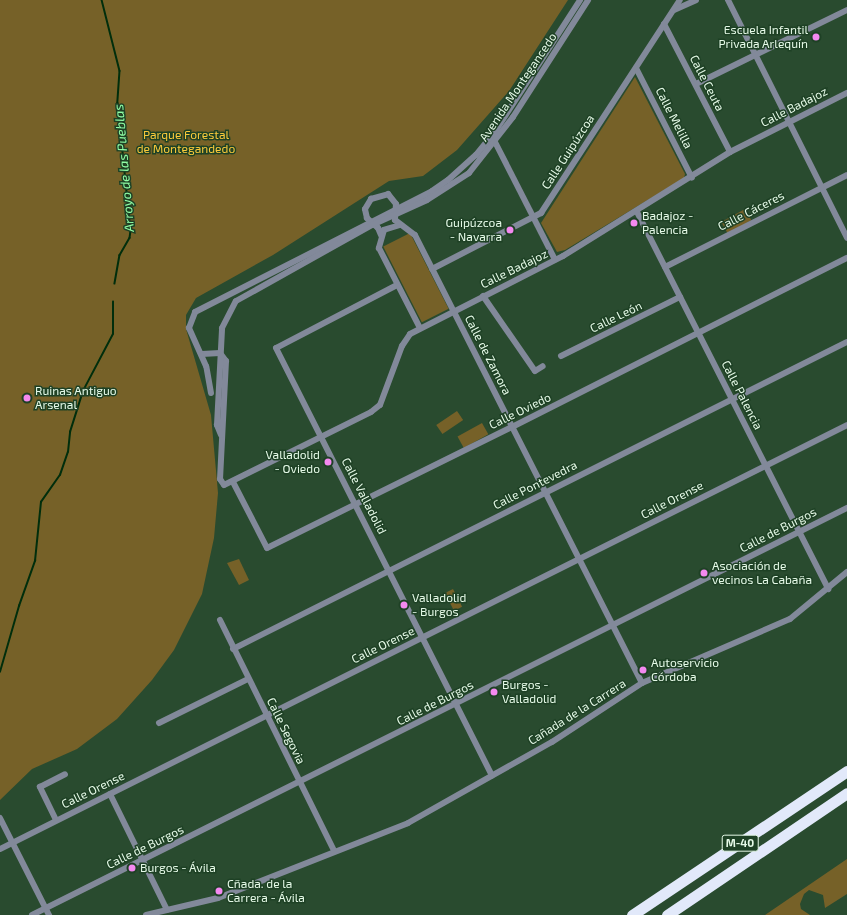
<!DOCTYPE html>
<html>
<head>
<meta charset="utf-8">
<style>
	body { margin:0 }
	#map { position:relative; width:847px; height:915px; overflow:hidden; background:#294b2f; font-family:"Exo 2",sans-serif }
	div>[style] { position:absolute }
	.green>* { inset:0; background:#766128; transform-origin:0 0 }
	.stream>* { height:1.5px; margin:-0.75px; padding:0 0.75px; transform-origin:0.75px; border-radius:0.75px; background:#002e0c }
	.street>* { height:6px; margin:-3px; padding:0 3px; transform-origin:3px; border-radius:3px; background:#82899a }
	.highway>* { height:11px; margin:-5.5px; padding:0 5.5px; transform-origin:5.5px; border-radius:5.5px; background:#e2e9fa }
	.dots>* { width:11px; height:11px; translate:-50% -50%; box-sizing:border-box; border:2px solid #1e4125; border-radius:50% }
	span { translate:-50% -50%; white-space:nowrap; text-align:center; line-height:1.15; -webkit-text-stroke:3px #1e4125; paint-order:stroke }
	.shield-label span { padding:1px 3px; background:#1e4125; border:1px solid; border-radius:3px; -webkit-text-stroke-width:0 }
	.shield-label { font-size:11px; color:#e6fae8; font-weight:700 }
	.poi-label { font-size:12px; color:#e6fae8 }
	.right { translate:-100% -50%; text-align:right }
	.left { translate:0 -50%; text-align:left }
	.street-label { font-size:12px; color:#e6fae8 }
	.park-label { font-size:12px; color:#fbca3b }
	.water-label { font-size:13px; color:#90fea5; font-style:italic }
</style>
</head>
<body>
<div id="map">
	<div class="green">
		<i style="clip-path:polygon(0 0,568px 0,509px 91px,457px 150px,423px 176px,389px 181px,273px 255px,196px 298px,186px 315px,186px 329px,211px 415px,218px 493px,214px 538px,202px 594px,174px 650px,152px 680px,117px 719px,77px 749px,32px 769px,0 800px)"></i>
		<i style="clip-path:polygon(635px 77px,685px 174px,684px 178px,565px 250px,557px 252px,541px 223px)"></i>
		<i style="left:745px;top:209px;width:13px;height:27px;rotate:61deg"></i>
		<i style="left:410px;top:233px;width:85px;height:30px;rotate:63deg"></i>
		<i style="left:457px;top:411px;width:11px;height:25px;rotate:56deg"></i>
		<i style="left:482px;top:423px;width:13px;height:28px;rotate:61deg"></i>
		<i style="clip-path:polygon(239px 559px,249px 580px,239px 585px,227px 563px)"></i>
		<i style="left:453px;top:589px;width:20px;height:9px;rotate:63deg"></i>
		<i style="clip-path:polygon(847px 859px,847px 894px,825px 908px,823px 895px,809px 890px,804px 894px,800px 904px,801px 909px,810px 915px,765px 915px)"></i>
	</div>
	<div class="stream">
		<i style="left:102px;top:0;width:73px;rotate:75.8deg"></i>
		<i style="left:120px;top:71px;width:32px;rotate:94deg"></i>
		<i style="left:118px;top:103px;width:129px;rotate:84.2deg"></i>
		<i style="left:131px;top:231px;width:7px;rotate:98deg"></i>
		<i style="left:130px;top:238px;width:20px;rotate:120deg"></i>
		<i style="left:120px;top:255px;width:29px;rotate:100deg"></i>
		<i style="left:0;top:672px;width:69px;rotate:-73.9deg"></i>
		<i style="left:19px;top:606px;width:48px;rotate:-70.4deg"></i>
		<i style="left:35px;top:561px;width:59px;rotate:-84.2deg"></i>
		<i style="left:41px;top:502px;width:33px;rotate:-55deg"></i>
		<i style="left:60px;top:475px;width:24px;rotate:-71deg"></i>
		<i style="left:68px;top:452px;width:20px;rotate:-84deg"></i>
		<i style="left:70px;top:432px;width:43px;rotate:-72.4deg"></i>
		<i style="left:83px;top:391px;width:64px;rotate:-62.2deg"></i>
		<i style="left:113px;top:334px;width:32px;rotate:-90deg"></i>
	</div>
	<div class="street">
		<i style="left:728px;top:0;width:266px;rotate:63.4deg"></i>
		<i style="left:674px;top:10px;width:24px;rotate:-24deg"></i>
		<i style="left:664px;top:24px;width:144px;rotate:62.7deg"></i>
		<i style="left:636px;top:68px;width:123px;rotate:63deg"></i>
		<i style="left:696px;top:84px;width:168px;rotate:-26.1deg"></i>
		<i style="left:495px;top:142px;width:132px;rotate:63deg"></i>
		<i style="left:637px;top:212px;width:423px;rotate:63.1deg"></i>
		<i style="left:400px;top:225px;width:17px;rotate:163deg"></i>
		<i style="left:384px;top:230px;width:19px;rotate:106deg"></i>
		<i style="left:379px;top:248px;width:90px;rotate:62.9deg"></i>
		<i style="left:381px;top:235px;width:8px;rotate:-113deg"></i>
		<i style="left:378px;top:228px;width:15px;rotate:-138deg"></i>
		<i style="left:367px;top:218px;width:9px;rotate:-103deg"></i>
		<i style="left:365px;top:209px;width:12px;rotate:-59deg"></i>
		<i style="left:371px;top:199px;width:18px;rotate:-16deg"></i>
		<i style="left:388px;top:194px;width:13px;rotate:51deg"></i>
		<i style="left:396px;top:204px;width:16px;rotate:94deg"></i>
		<i style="left:395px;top:220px;width:25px;rotate:37deg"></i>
		<i style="left:415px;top:235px;width:502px;rotate:63.13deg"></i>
		<i style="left:665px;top:267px;width:204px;rotate:-26.8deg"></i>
		<i style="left:432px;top:269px;width:123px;rotate:-27.2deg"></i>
		<i style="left:541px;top:213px;width:254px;rotate:-56.9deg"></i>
		<i style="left:397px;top:285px;width:136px;rotate:152.5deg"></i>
		<i style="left:276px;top:348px;width:479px;rotate:63.2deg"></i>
		<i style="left:483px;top:296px;width:91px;rotate:55.3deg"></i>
		<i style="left:535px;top:371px;width:9px;rotate:-32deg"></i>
		<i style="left:220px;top:353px;width:10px;rotate:53deg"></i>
		<i style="left:226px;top:361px;width:118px;rotate:92.9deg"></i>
		<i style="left:220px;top:479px;width:7px;rotate:56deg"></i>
		<i style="left:224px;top:485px;width:164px;rotate:-26.4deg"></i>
		<i style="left:371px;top:412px;width:11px;rotate:-38deg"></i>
		<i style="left:380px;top:405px;width:63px;rotate:-69.6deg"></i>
		<i style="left:402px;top:346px;width:14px;rotate:-56deg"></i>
		<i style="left:410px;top:334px;width:172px;rotate:-27deg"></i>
		<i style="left:563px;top:256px;width:197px;rotate:-31.9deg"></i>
		<i style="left:730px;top:152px;width:131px;rotate:-26.8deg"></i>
		<i style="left:202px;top:354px;width:18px;rotate:-3deg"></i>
		<i style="left:561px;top:356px;width:133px;rotate:-26.4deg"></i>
		<i style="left:211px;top:393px;width:27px;rotate:-100deg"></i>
		<i style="left:206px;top:366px;width:42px;rotate:-114.1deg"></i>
		<i style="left:189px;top:328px;width:17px;rotate:-69deg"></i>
		<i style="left:195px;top:312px;width:266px;rotate:-27deg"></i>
		<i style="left:432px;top:191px;width:19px;rotate:-35deg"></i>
		<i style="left:448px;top:180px;width:38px;rotate:-42deg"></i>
		<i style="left:476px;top:155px;width:32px;rotate:-51deg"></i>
		<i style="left:496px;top:130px;width:155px;rotate:-57.1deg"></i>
		<i style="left:221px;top:435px;width:11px;rotate:-112deg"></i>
		<i style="left:217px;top:425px;width:97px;rotate:-87deg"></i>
		<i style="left:222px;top:328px;width:30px;rotate:-63deg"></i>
		<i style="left:236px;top:301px;width:156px;rotate:-29.2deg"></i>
		<i style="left:372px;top:225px;width:60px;rotate:-24.4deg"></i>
		<i style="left:427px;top:200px;width:50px;rotate:-32.7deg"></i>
		<i style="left:469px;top:173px;width:71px;rotate:-51.8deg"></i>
		<i style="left:513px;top:117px;width:139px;rotate:-57.3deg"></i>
		<i style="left:233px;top:482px;width:74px;rotate:62.7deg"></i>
		<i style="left:267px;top:548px;width:273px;rotate:-26.3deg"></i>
		<i style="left:512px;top:427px;width:375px;rotate:-26.8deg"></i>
		<i style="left:220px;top:620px;width:258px;rotate:63.7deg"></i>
		<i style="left:233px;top:649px;width:686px;rotate:-26.57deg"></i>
		<i style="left:159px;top:723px;width:99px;rotate:-26.3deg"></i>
		<i style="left:110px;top:794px;width:129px;rotate:63.8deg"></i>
		<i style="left:0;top:818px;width:109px;rotate:63.2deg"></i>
		<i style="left:56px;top:820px;width:37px;rotate:-116deg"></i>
		<i style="left:40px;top:787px;width:28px;rotate:-27deg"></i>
		<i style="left:0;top:849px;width:947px;rotate:-26.59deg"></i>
		<i style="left:32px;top:915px;width:911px;rotate:-26.54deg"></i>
		<i style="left:146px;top:915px;width:74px;rotate:-13.3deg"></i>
		<i style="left:218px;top:898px;width:204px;rotate:-21.5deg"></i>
		<i style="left:408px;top:823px;width:165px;rotate:-29.4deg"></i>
		<i style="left:552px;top:742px;width:108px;rotate:-33.2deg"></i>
		<i style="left:642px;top:683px;width:161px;rotate:-23.4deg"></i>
		<i style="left:790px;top:619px;width:74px;rotate:-39.5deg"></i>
	</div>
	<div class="highway">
		<i style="left:632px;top:915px;width:259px;rotate:-33.8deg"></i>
		<i style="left:667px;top:915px;width:217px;rotate:-34.1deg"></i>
	</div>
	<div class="dots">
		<i style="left:816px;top:37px;background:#f489f0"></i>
		<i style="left:634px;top:223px;background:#f489f0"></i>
		<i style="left:510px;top:230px;background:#f489f0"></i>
		<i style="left:27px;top:398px;background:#f489f0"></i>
		<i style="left:328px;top:462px;background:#f489f0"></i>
		<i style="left:704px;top:573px;background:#f489f0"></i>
		<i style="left:404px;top:605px;background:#f489f0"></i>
		<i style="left:643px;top:670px;background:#f489f0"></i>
		<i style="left:494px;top:692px;background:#f489f0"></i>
		<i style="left:132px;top:868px;background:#f489f0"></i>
		<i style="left:219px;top:891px;background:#f489f0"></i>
	</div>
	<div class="shield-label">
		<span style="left:740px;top:843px">M-40</span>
	</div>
	<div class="poi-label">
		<span class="right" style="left:808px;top:37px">Escuela Infantil<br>Privada Arlequín</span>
		<span class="left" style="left:642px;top:223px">Badajoz -<br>Palencia</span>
		<span class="right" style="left:502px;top:230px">Guipúzcoa<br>- Navarra</span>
		<span class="left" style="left:35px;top:398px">Ruinas Antiguo<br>Arsenal</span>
		<span class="right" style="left:320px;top:462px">Valladolid<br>- Oviedo</span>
		<span class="left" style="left:712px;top:573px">Asociación de<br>vecinos La Cabaña</span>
		<span class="left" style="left:412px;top:605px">Valladolid<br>- Burgos</span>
		<span class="left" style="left:651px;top:670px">Autoservicio<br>Córdoba</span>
		<span class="left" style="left:502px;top:692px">Burgos -<br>Valladolid</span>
		<span class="left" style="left:140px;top:868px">Burgos - Ávila</span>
		<span class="left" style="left:227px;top:891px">Cñada. de la<br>Carrera - Ávila</span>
	</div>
	<div class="street-label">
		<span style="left:707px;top:83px;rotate:63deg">Calle Ceuta</span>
		<span style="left:518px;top:87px;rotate:-56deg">Avenida Montegancedo</span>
		<span style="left:794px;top:107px;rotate:-27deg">Calle Badajoz</span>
		<span style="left:674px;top:118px;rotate:63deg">Calle Melilla</span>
		<span style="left:568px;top:152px;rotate:-57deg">Calle Guipúzcoa</span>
		<span style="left:751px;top:211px;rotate:-27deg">Calle Cáceres</span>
		<span style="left:514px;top:269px;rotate:-26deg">Calle Badajoz</span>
		<span style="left:616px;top:317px;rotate:-26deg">Calle León</span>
		<span style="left:488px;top:355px;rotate:63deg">Calle de Zamora</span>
		<span style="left:742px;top:395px;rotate:63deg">Calle Palencia</span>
		<span style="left:520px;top:411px;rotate:-26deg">Calle Oviedo</span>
		<span style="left:535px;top:485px;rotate:-27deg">Calle Pontevedra</span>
		<span style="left:364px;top:496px;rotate:63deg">Calle Valladolid</span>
		<span style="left:672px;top:500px;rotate:-27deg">Calle Orense</span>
		<span style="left:778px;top:530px;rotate:-27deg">Calle de Burgos</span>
		<span style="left:383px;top:645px;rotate:-26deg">Calle Orense</span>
		<span style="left:435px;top:703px;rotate:-27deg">Calle de Burgos</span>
		<span style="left:577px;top:712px;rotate:-32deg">Cañada de la Carrera</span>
		<span style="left:286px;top:731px;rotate:64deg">Calle Segovia</span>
		<span style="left:93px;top:790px;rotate:-26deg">Calle Orense</span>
		<span style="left:145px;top:847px;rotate:-26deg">Calle de Burgos</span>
	</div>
	<div class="park-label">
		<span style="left:186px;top:142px">Parque Forestal<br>de Montegandedo</span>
	</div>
	<div class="water-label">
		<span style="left:124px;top:168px;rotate:-95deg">Arroyo de las Pueblas</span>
	</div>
</div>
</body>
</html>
